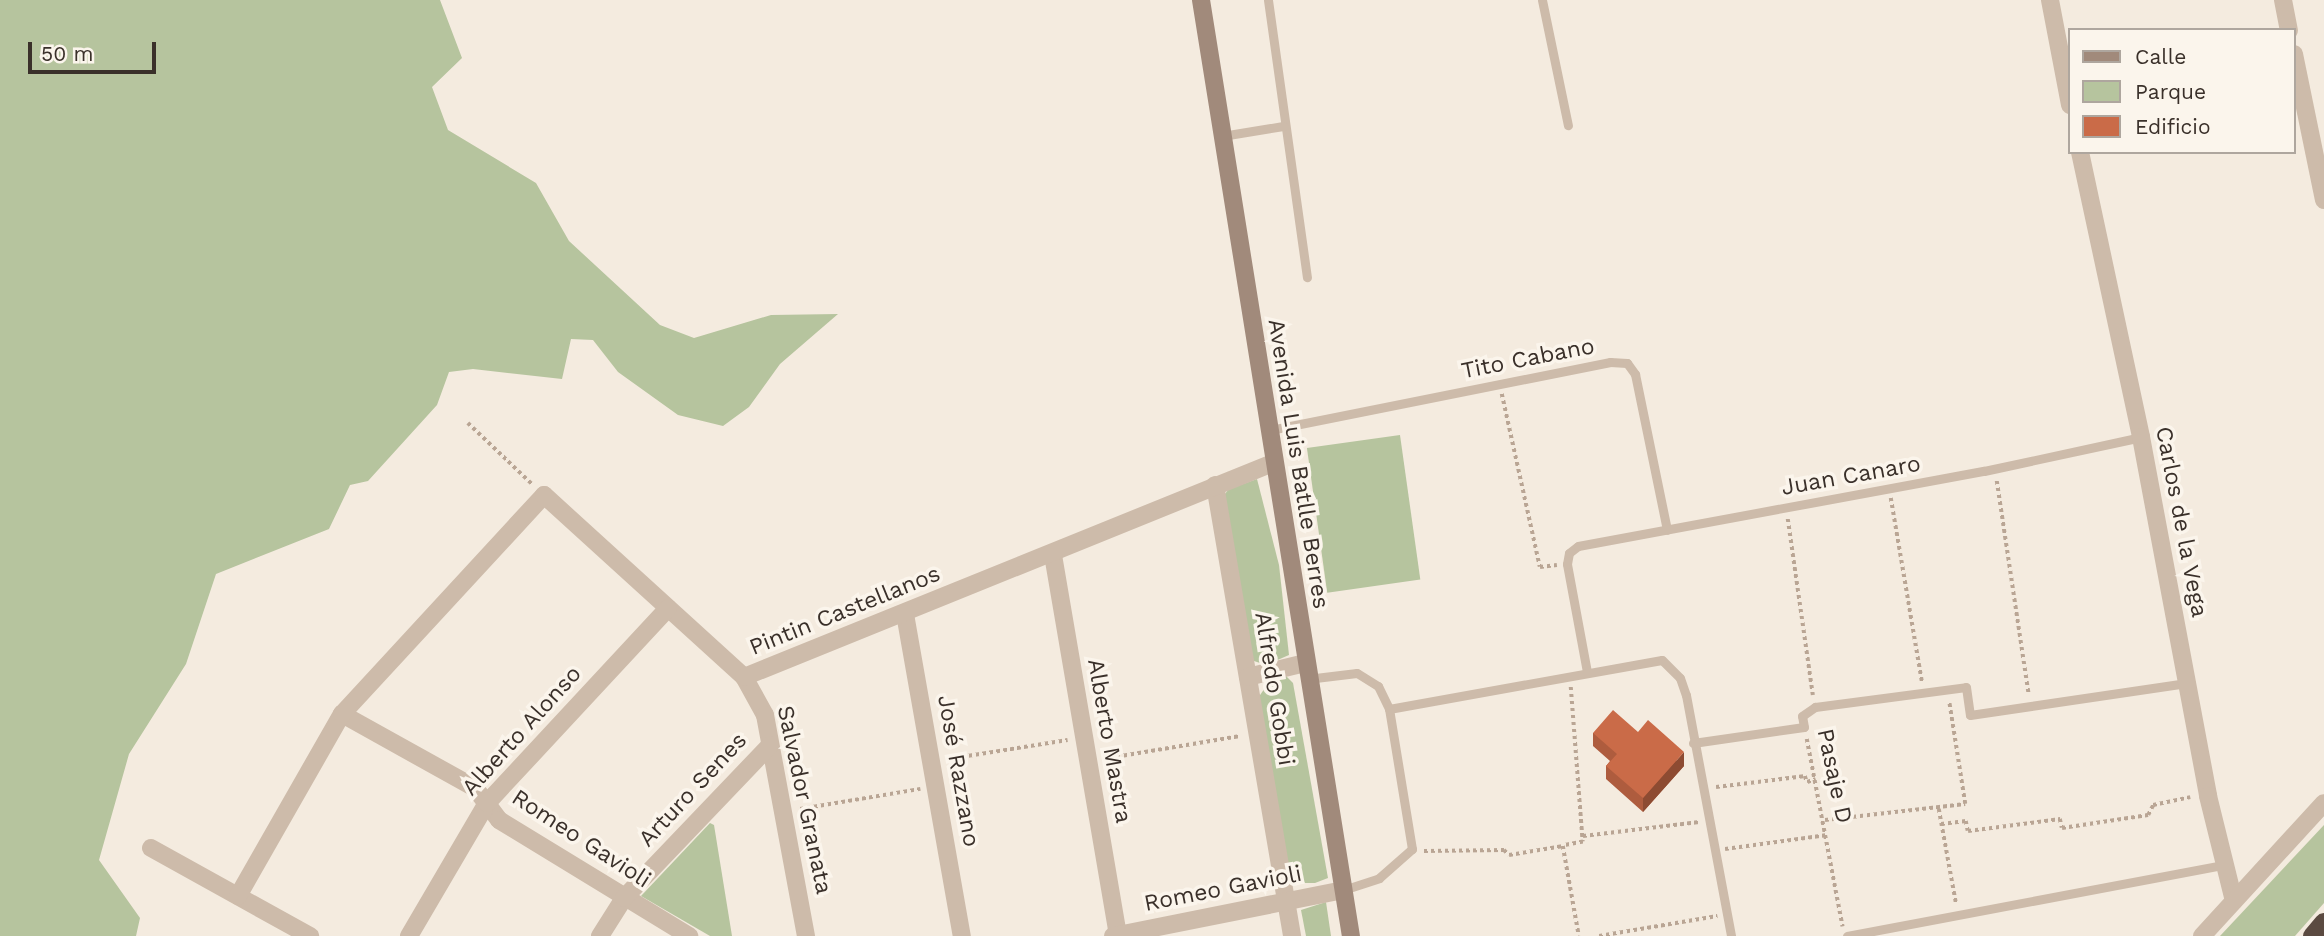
<!DOCTYPE html>
<html>
<head>
<meta charset="utf-8">
<style>
	body { margin:0 }
	#map { position:relative; width:2324px; height:936px; overflow:hidden; background:#f4ebdf; font-family:"Work Sans",sans-serif }
	div>[style] { position:absolute }
	.green>* { inset:0; background:#b6c49e; transform-origin:0 0 }
	.path>* { height:3.5px; margin-top:-1.75px; transform-origin:0; background:repeating-linear-gradient(90deg,#b9a594 0 3.5px,transparent 0 7px) }
	.lane>* { height:9px; margin:-4.5px; padding:0 4.5px; transform-origin:4.5px; border-radius:4.5px; background:#cdbbaa }
	.street>* { height:18px; margin:-9px; padding:0 9px; transform-origin:9px; border-radius:9px; background:#cdbbaa }
	.secondary>* { height:18px; margin:-9px; padding:0 9px; transform-origin:9px; border-radius:9px; background:#a18a7b }
	.highway>* { height:21px; margin:-10.5px; padding:0 10.5px; transform-origin:10.5px; border-radius:10.5px; background:#5b4a41 }
	.wall>* { inset:0; background:#ae5c3e }
	.shaded-wall>* { inset:0; background:#8d4b32 }
	.building>* { inset:0; background:#ca6b48 }
	span { translate:-50% -50%; white-space:nowrap; text-align:center; line-height:1.15; -webkit-text-stroke:7px #fbf5ec; paint-order:stroke }
	.street-label { font-size:23px; color:#3a302a }
	.legend { position:absolute; left:2068px; top:28px; width:228px; height:126px; box-sizing:border-box; background:#fbf5ec; border:2px solid #aea69e; margin:0; padding:9px 12px; list-style:none; font-size:21px; color:#3a302a }
	.legend li { display:flex; align-items:center; gap:14px; height:35px }
	.legend b { width:35px; border:2px solid #aea69e }
	.scale { position:absolute; left:28px; top:42px; width:128px; height:32px; box-sizing:border-box; border:4px solid #3a302a; border-top:0; padding-left:9px; font-size:21px; line-height:24px; white-space:nowrap; color:#3a302a; -webkit-text-stroke:5px #fbf5ec; paint-order:stroke }
</style>
</head>
<body>
<div id="map">
	<div class="green">
		<i style="clip-path:polygon(0 0,440px 0,462px 58px,432px 87px,448px 130px,536px 183px,569px 241px,660px 325px,694px 338px,771px 315px,838px 314px,780px 364px,749px 407px,723px 426px,678px 415px,618px 372px,593px 340px,571px 339px,562px 379px,473px 369px,449px 372px,437px 405px,368px 481px,350px 485px,329px 529px,216px 574px,186px 664px,129px 754px,99px 860px,140px 918px,136px 936px,0 936px)"></i>
		<i style="left:1400px;top:435px;width:146px;height:94px;rotate:82deg"></i>
		<i style="clip-path:polygon(1257px 479px,1279px 565px,1289px 655px,1266px 665px,1251px 660px,1224px 495px,1229px 489px)"></i>
		<i style="clip-path:polygon(1285px 675px,1293px 683px,1328px 878px,1315px 883px,1305px 883px,1284px 863px,1258px 698px,1267px 685px)"></i>
		<i style="clip-path:polygon(710px 823px,714px 825px,732px 936px,710px 936px,641px 896px)"></i>
		<i style="clip-path:polygon(2324px 825px,2324px 903px,2295px 936px,2220px 936px)"></i>
		<i style="clip-path:polygon(1326px 902px,1331px 936px,1306px 936px,1301px 910px)"></i>
	</div>
	<div class="path">
		<i style="left:1502px;top:394px;width:177px;rotate:77.6deg"></i>
		<i style="left:1540px;top:567px;width:17px;rotate:-7deg"></i>
		<i style="left:468px;top:423px;width:88px;rotate:43.6deg"></i>
		<i style="left:1997px;top:481px;width:215px;rotate:81.5deg"></i>
		<i style="left:1891px;top:498px;width:186px;rotate:80.4deg"></i>
		<i style="left:1788px;top:519px;width:178px;rotate:81.9deg"></i>
		<i style="left:1571px;top:687px;width:155px;rotate:85.6deg"></i>
		<i style="left:1583px;top:842px;width:20px;rotate:169deg"></i>
		<i style="left:1563px;top:846px;width:91px;rotate:79.9deg"></i>
		<i style="left:1807px;top:739px;width:191px;rotate:79.2deg"></i>
		<i style="left:948px;top:759px;width:121px;rotate:-9deg"></i>
		<i style="left:1103px;top:759px;width:139px;rotate:-9.5deg"></i>
		<i style="left:1716px;top:787px;width:90px;rotate:-7deg"></i>
		<i style="left:1805px;top:776px;width:6px;rotate:72deg"></i>
		<i style="left:1807px;top:782px;width:9px;rotate:-18deg"></i>
		<i style="left:800px;top:809px;width:122px;rotate:-9.5deg"></i>
		<i style="left:1939px;top:809px;width:96px;rotate:79.7deg"></i>
		<i style="left:1825px;top:820px;width:141px;rotate:-6.5deg"></i>
		<i style="left:1965px;top:804px;width:103px;rotate:-98.9deg"></i>
		<i style="left:1941px;top:824px;width:25px;rotate:-7deg"></i>
		<i style="left:1966px;top:821px;width:10px;rotate:79deg"></i>
		<i style="left:1968px;top:831px;width:93px;rotate:-7.4deg"></i>
		<i style="left:2060px;top:819px;width:9px;rotate:77deg"></i>
		<i style="left:2062px;top:828px;width:87px;rotate:-8.6deg"></i>
		<i style="left:2148px;top:815px;width:11px;rotate:-63deg"></i>
		<i style="left:2153px;top:805px;width:38px;rotate:-12deg"></i>
		<i style="left:1583px;top:836px;width:117px;rotate:-6.9deg"></i>
		<i style="left:1725px;top:849px;width:103px;rotate:-7.8deg"></i>
		<i style="left:1424px;top:851px;width:80px;rotate:-0.7deg"></i>
		<i style="left:1504px;top:850px;width:7px;rotate:45deg"></i>
		<i style="left:1509px;top:855px;width:55px;rotate:-9.5deg"></i>
		<i style="left:1599px;top:936px;width:120px;rotate:-9.6deg"></i>
	</div>
	<div class="lane">
		<i style="left:1268px;top:0;width:280px;rotate:82deg"></i>
		<i style="left:1542px;top:0;width:128px;rotate:78.3deg"></i>
		<i style="left:1222px;top:136px;width:62px;rotate:-9.3deg"></i>
		<i style="left:1270px;top:430px;width:347px;rotate:-11.3deg"></i>
		<i style="left:1610px;top:362px;width:17px;rotate:3deg"></i>
		<i style="left:1627px;top:363px;width:14px;rotate:54deg"></i>
		<i style="left:1635px;top:374px;width:159px;rotate:78.4deg"></i>
		<i style="left:1587px;top:672px;width:110px;rotate:-100.5deg"></i>
		<i style="left:1567px;top:564px;width:11px;rotate:-80deg"></i>
		<i style="left:1569px;top:553px;width:11px;rotate:-38deg"></i>
		<i style="left:1578px;top:546px;width:413px;rotate:-10.5deg"></i>
		<i style="left:1984px;top:471px;width:161px;rotate:-12.2deg"></i>
		<i style="left:1307px;top:679px;width:50px;rotate:-6.8deg"></i>
		<i style="left:1357px;top:673px;width:25px;rotate:32deg"></i>
		<i style="left:1378px;top:686px;width:25px;rotate:64deg"></i>
		<i style="left:1389px;top:709px;width:277px;rotate:-10.2deg"></i>
		<i style="left:1662px;top:660px;width:25px;rotate:45deg"></i>
		<i style="left:1680px;top:678px;width:18px;rotate:71deg"></i>
		<i style="left:1686px;top:695px;width:245px;rotate:79.4deg"></i>
		<i style="left:1693px;top:743px;width:112px;rotate:-8.2deg"></i>
		<i style="left:1804px;top:727px;width:11px;rotate:-100deg"></i>
		<i style="left:1802px;top:716px;width:16px;rotate:-35deg"></i>
		<i style="left:1815px;top:707px;width:152px;rotate:-7.5deg"></i>
		<i style="left:1966px;top:687px;width:28px;rotate:82deg"></i>
		<i style="left:1970px;top:715px;width:219px;rotate:-8.4deg"></i>
		<i style="left:1343px;top:890px;width:38px;rotate:-18deg"></i>
		<i style="left:1379px;top:878px;width:44px;rotate:-41.3deg"></i>
		<i style="left:1412px;top:849px;width:142px;rotate:-99.3deg"></i>
		<i style="left:1847px;top:936px;width:383px;rotate:-10.7deg"></i>
	</div>
	<div class="street">
		<i style="left:2050px;top:0;width:107px;rotate:79.2deg"></i>
		<i style="left:2283px;top:0;width:31px;rotate:79deg"></i>
		<i style="left:2294px;top:54px;width:149px;rotate:78.4deg"></i>
		<i style="left:2080px;top:152px;width:291px;rotate:77.9deg"></i>
		<i style="left:2141px;top:437px;width:365px;rotate:79.4deg"></i>
		<i style="left:2208px;top:796px;width:108px;rotate:76.1deg"></i>
		<i style="left:1215px;top:485px;width:458px;rotate:80.3deg"></i>
		<i style="left:1053px;top:555px;width:386px;rotate:80.3deg"></i>
		<i style="left:905px;top:614px;width:327px;rotate:80deg"></i>
		<i style="left:744px;top:677px;width:43px;rotate:61.1deg"></i>
		<i style="left:765px;top:715px;width:225px;rotate:79.5deg"></i>
		<i style="left:1248px;top:677px;width:59px;rotate:-13.8deg"></i>
		<i style="left:342px;top:714px;width:152px;rotate:29.1deg"></i>
		<i style="left:475px;top:788px;width:40px;rotate:53deg"></i>
		<i style="left:499px;top:820px;width:223px;rotate:31.4deg"></i>
		<i style="left:151px;top:848px;width:182px;rotate:29deg"></i>
		<i style="left:238px;top:896px;width:210px;rotate:-60.3deg"></i>
		<i style="left:342px;top:714px;width:298px;rotate:-47.3deg"></i>
		<i style="left:544px;top:495px;width:270px;rotate:42.3deg"></i>
		<i style="left:744px;top:677px;width:571px;rotate:-22.03deg"></i>
		<i style="left:409px;top:936px;width:154px;rotate:-59.6deg"></i>
		<i style="left:487px;top:803px;width:266px;rotate:-47.1deg"></i>
		<i style="left:600px;top:936px;width:45px;rotate:-57.7deg"></i>
		<i style="left:624px;top:898px;width:211px;rotate:-46.3deg"></i>
		<i style="left:1113px;top:936px;width:235px;rotate:-11.3deg"></i>
		<i style="left:2202px;top:936px;width:180px;rotate:-47.5deg"></i>
	</div>
	<div class="secondary">
		<i style="left:1201px;top:0;width:948px;rotate:80.9deg"></i>
	</div>
	<div class="highway">
		<i style="left:2313px;top:936px;width:17px;rotate:-50deg"></i>
	</div>
	<div class="wall">
		<i style="clip-path:polygon(1638px 732px,1684px 766px,1643px 812px,1606px 779px,1606px 766px,1610px 761px,1593px 746px,1593px 733px)"></i>
	</div>
	<div class="shaded-wall">
		<i style="clip-path:polygon(1684px 752px,1684px 766px,1643px 812px,1643px 798px)"></i>
	</div>
	<div class="building">
		<i style="clip-path:polygon(1613px 710px,1638px 732px,1648px 720px,1684px 752px,1643px 798px,1606px 766px,1617px 754px,1593px 733px)"></i>
	</div>
	<div class="street-label">
		<span style="left:1528px;top:359px;rotate:-11deg">Tito Cabano</span>
		<span style="left:1298px;top:464px;rotate:81deg">Avenida Luis Batlle Berres</span>
		<span style="left:1851px;top:476px;rotate:-10deg">Juan Canaro</span>
		<span style="left:2181px;top:522px;rotate:79deg">Carlos de la Vega</span>
		<span style="left:845px;top:611px;rotate:-22deg">Pintin Castellanos</span>
		<span style="left:1274px;top:689px;rotate:81deg">Alfredo Gobbi</span>
		<span style="left:522px;top:731px;rotate:-48deg">Alberto Alonso</span>
		<span style="left:1109px;top:741px;rotate:80deg">Alberto Mastra</span>
		<span style="left:958px;top:771px;rotate:80deg">José Razzano</span>
		<span style="left:1834px;top:776px;rotate:78deg">Pasaje D</span>
		<span style="left:693px;top:790px;rotate:-47deg">Arturo Senes</span>
		<span style="left:804px;top:800px;rotate:78deg">Salvador Granata</span>
		<span style="left:581px;top:839px;rotate:33deg">Romeo Gavioli</span>
		<span style="left:1223px;top:889px;rotate:-11deg">Romeo Gavioli</span>
	</div>
	<ul class="legend">
	<li><b style="height:9px;background:#a18a7b"></b>Calle</li>
	<li><b style="height:19px;background:#b6c49e"></b>Parque</li>
	<li><b style="height:19px;background:#ca6b48"></b>Edificio</li>
	</ul>
	<div class="scale">50 m</div>
</div>
</body>
</html>
